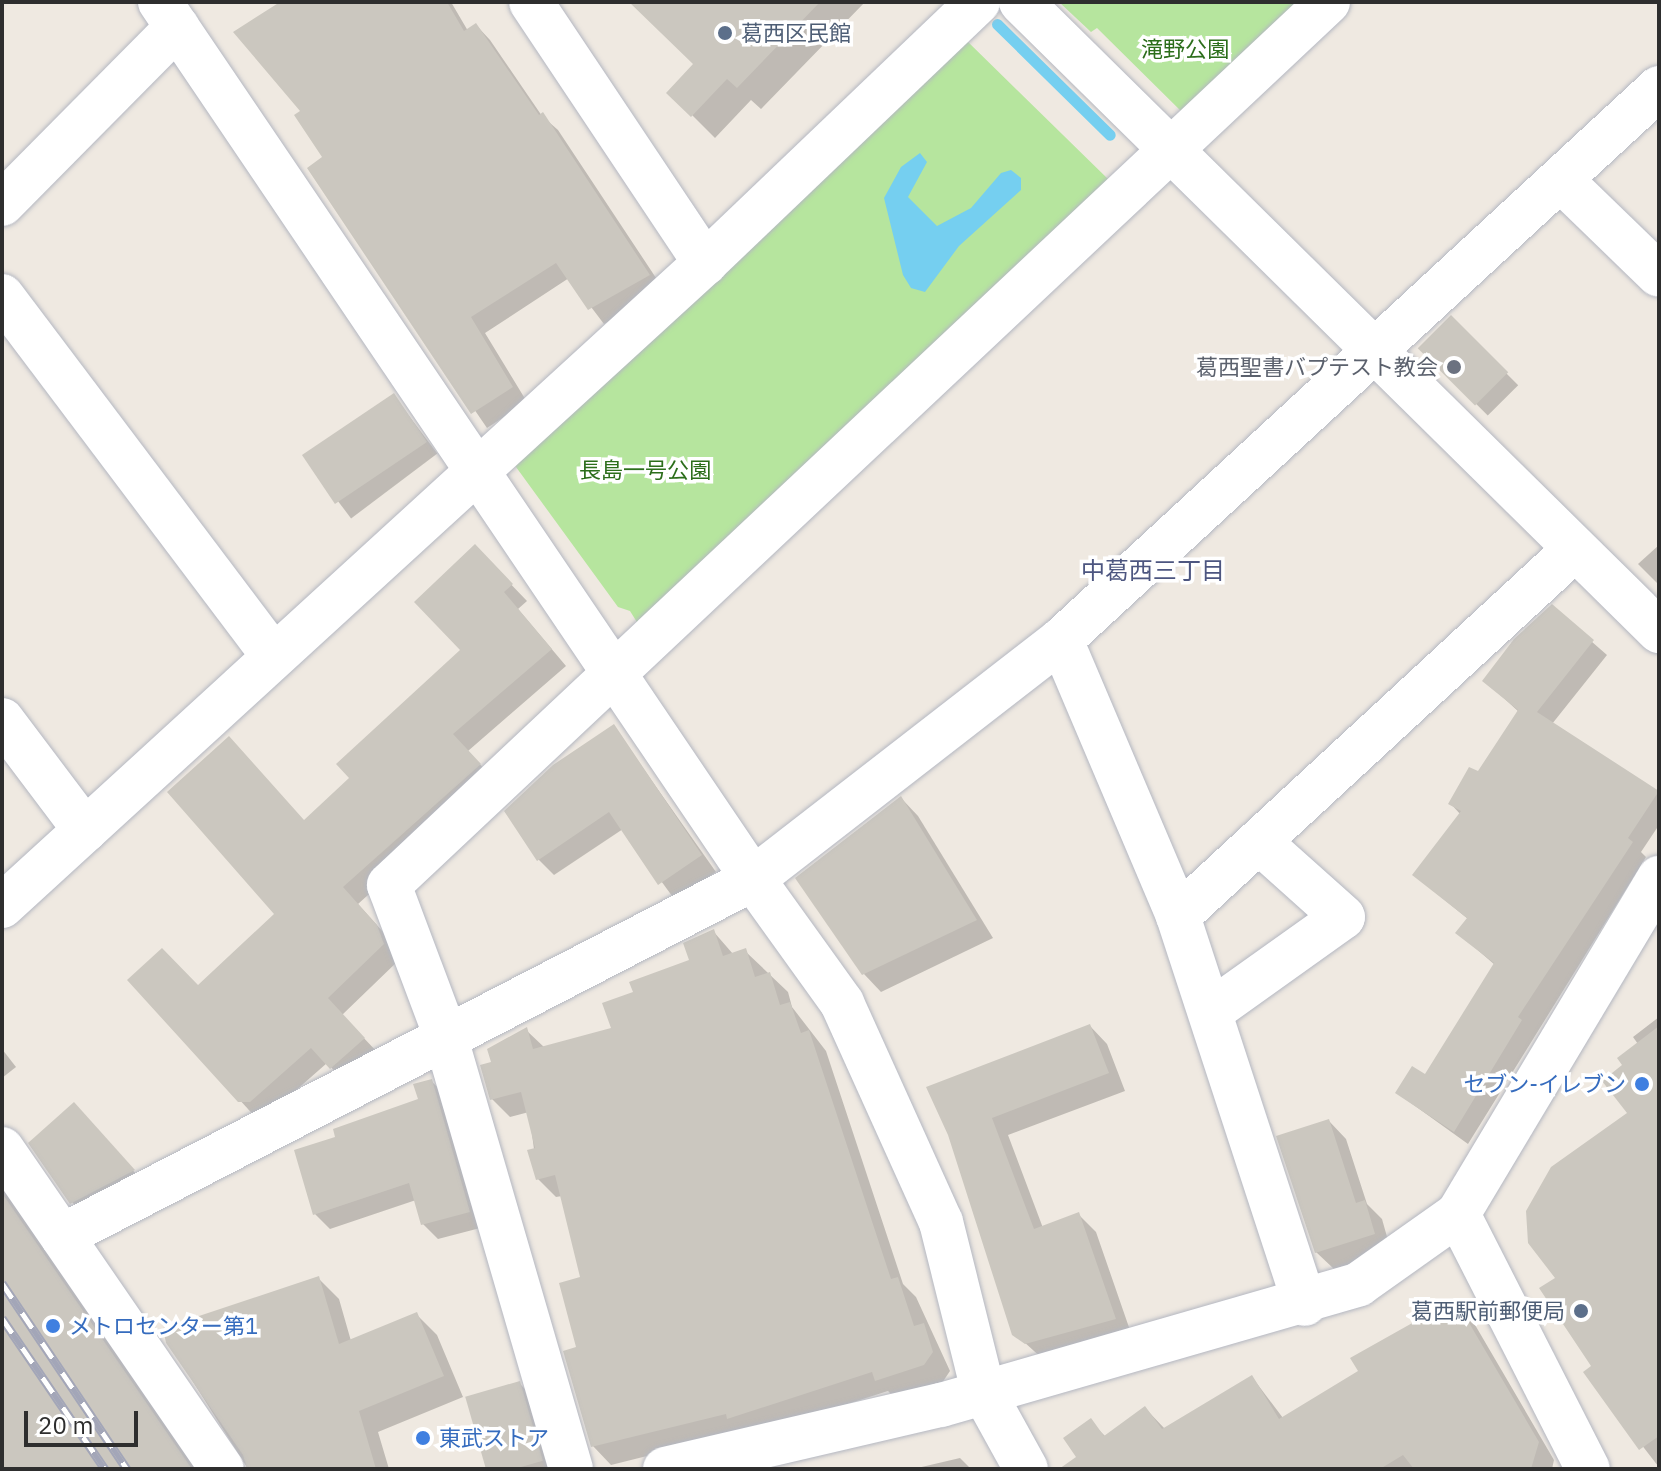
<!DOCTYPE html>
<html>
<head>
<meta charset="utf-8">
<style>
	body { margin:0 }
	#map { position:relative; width:1661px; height:1471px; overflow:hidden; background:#efe9e1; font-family:"IBM Plex Sans","Noto Sans JP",sans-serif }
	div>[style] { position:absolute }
	.green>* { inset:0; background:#b6e59e }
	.water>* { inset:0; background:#75cff0 }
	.shadow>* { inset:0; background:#0003; transform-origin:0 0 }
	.stream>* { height:11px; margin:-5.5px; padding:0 5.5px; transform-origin:5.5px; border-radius:5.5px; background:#75cff0 }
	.building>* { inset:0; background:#cbc7bf; transform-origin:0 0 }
	.roads { filter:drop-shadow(0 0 2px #b4b7c1) drop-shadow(0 0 2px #b4b7c1) }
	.street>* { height:44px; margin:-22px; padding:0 22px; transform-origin:22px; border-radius:22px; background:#fff }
	.secondary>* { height:44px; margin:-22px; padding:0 22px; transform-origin:22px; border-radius:22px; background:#fff }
	.rail>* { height:9px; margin-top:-4.5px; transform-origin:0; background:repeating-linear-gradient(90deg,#fff 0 18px,#a3a6b8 0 36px); box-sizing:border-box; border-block:2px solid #a3a6b8 }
	.dots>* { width:22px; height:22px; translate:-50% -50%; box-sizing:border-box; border:4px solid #fff; border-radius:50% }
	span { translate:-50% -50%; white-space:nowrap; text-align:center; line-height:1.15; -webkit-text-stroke:7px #fff; paint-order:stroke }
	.service-label { font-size:22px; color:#4e5e75 }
	.left { translate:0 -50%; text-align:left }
	.right { translate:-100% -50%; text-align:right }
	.park-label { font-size:22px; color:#2c6e1b }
	.worship-label { font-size:22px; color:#5b616d }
	.shop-label { font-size:22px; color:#366cbe }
	.neighbourhood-label { font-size:24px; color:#4d5680 }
	.frame { position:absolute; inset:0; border:4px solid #2e2e2e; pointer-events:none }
	.scale { position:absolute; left:24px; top:1411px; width:114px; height:36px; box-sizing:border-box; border:4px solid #2e2e2e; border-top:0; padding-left:10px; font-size:24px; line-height:28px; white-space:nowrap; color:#2e2e2e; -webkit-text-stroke:6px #fff; paint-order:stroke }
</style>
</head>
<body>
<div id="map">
	<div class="green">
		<i style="clip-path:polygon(1059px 2px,1310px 2px,1187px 117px,1097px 28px,1091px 32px)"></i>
		<i style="clip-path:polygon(966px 40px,1109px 180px,640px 627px,630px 611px,618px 607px,508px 456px)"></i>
	</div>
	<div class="water">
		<i style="clip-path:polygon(920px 153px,927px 162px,908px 197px,937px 226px,971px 208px,1001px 173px,1011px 170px,1021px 178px,1021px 190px,959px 246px,925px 292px,911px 288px,903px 275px,884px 198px,901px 167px)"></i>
	</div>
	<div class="shadow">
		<i style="clip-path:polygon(283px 2px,451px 2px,468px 31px,476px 25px,490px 40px,542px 116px,558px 130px,664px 290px,604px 324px,569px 278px,485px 333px,527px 402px,487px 428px,309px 168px,325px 158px,303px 112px)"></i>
		<i style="clip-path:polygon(631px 2px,865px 2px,761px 109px,751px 100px,715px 138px,692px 115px,696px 65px)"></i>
		<i style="left:1451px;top:318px;width:95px;height:43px;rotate:45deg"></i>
		<i style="left:394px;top:396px;width:72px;height:108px;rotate:53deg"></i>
		<i style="clip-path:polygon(1659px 545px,1659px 585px,1638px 564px)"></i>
		<i style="clip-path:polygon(475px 547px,527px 601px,518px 609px,566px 666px,468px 751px,495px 781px,358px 904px,393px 943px,399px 960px,342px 1015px,379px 1054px,347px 1084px,327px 1063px,260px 1122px,130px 980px,198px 988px,277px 914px,305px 822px,352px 778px,463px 650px)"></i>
		<i style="clip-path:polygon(1552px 607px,1607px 655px,1552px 724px,1657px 793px,1659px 825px,1641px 852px,1646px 857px,1468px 1144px,1397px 1093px,1426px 1077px,1495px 965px,1458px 933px,1468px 919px,1414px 875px,1461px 815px,1450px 803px,1479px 774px,1519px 712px,1485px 681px)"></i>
		<i style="clip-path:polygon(614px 727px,716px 872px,675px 900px,623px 829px,554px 875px,538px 859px)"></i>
		<i style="clip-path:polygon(901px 798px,918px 816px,993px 938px,881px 992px,864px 974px)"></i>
		<i style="clip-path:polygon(713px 931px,733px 954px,745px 951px,788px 992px,792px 1007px,826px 1051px,903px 1284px,916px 1297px,950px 1371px,942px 1383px,895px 1398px,888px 1391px,747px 1436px,743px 1432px,611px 1465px,593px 1446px,578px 1349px,582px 1279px,562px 1196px,556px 1197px,538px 1179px,529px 1112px,510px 1117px,492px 1099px,493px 1064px,526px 1030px,545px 1048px,614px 1029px,636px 993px,691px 961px)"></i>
		<i style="clip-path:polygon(1659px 1017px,1659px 1465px,1658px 1466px,1586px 1373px,1594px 1367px,1558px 1278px,1630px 1113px,1625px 1065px,1638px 1044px,1633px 1037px)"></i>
		<i style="clip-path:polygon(1090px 1026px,1107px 1044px,1125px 1091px,1008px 1135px,1043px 1228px,1078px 1214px,1096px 1232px,1132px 1336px,1044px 1360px,1014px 1333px,950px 1134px)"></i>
		<i style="clip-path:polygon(2px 1049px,16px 1067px,2px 1078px)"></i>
		<i style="clip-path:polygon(431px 1081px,447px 1096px,484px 1227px,438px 1239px,423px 1224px,416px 1200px,330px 1229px,315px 1214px,338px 1138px,420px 1101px)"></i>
		<i style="clip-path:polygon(85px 1116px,144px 1183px,83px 1214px,72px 1202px)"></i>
		<i style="clip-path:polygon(1329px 1121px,1346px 1139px,1367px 1204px,1382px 1219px,1391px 1251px,1334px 1269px,1316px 1252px)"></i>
		<i style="clip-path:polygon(2px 1188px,200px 1469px,2px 1469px)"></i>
		<i style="clip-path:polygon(319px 1279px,339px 1299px,351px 1341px,417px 1315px,437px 1335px,463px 1397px,378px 1432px,389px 1469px,248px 1469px,168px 1342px)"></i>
		<i style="clip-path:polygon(1455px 1302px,1471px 1318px,1554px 1460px,1552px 1469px,1087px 1469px,1090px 1421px,1106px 1437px,1145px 1408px,1165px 1429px,1252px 1377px,1283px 1418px,1360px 1371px)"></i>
		<i style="clip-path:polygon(519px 1383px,531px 1395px,552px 1469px,487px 1469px,467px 1397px)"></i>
		<i style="clip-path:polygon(960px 1458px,971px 1469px,913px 1469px)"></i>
	</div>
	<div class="stream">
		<i style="left:997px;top:24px;width:158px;rotate:44.5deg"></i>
	</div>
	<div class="building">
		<i style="clip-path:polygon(280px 2px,447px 2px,464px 31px,476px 23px,539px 115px,543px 112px,650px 275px,588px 310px,556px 263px,471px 317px,513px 387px,471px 414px,307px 168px,322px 157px,294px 115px,300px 111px,233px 32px)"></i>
		<i style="clip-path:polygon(629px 2px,820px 2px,737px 88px,727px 79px,691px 117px,666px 93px,693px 64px)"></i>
		<i style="left:1451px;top:315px;width:81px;height:47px;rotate:45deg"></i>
		<i style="left:394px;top:393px;width:59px;height:111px;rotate:56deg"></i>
		<i style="clip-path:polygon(475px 544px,513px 584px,504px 592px,552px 649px,453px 734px,481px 764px,343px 887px,377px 925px,384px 944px,328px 998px,365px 1038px,330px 1069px,311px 1048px,250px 1102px,238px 1102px,127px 980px,162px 948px,198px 985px,274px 914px,167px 792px,229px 736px,304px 820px,349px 778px,336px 764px,460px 650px,414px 602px)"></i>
		<i style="clip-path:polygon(1552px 604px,1594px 640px,1537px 712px,1659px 791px,1628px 838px,1633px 842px,1518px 1017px,1522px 1020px,1454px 1132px,1395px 1093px,1412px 1066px,1425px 1074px,1494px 963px,1455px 933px,1467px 918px,1412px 875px,1461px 811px,1448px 804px,1469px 767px,1478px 771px,1518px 710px,1482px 681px,1514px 639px)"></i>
		<i style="clip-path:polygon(614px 724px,702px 855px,658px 885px,609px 812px,537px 861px,504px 811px,553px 765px)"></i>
		<i style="clip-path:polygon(901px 796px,977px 920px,862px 975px,795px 878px)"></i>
		<i style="clip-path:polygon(714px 929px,723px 956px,746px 948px,755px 977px,770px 972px,780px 1005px,790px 1002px,801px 1033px,809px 1030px,891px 1279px,898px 1277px,914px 1326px,924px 1323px,933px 1352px,924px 1365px,875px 1381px,872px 1372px,727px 1419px,726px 1414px,591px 1447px,563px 1351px,576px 1347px,559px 1283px,580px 1277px,555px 1175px,536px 1180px,527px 1150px,535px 1148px,521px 1092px,490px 1100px,480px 1065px,491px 1062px,487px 1049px,527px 1027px,533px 1049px,611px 1028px,602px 1003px,633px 992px,629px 982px,689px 960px,683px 943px)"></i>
		<i style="clip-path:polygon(1090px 1024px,1109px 1073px,992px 1118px,1034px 1229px,1079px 1212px,1116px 1319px,1025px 1344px,1012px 1335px,948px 1135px,926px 1087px)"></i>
		<i style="clip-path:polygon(1659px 1026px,1659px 1436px,1639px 1450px,1583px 1372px,1591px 1366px,1539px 1288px,1555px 1278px,1528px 1243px,1526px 1211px,1551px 1167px,1627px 1113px,1602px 1081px,1622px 1065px,1617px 1058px)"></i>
		<i style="clip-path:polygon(432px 1079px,470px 1212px,421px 1225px,409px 1183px,313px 1215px,294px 1150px,335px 1137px,333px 1129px,418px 1099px,413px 1084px)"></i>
		<i style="clip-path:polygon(74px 1102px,135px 1170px,70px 1204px,28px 1143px)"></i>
		<i style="clip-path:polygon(1329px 1119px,1356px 1203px,1365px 1200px,1375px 1234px,1315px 1253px,1276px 1136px)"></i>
		<i style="clip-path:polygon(2px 1193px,192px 1469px,2px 1469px)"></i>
		<i style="clip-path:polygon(319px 1276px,339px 1344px,417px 1312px,444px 1376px,359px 1411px,376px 1469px,247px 1469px,243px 1455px,166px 1343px,163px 1328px)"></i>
		<i style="clip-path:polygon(1455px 1299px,1539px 1442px,1531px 1469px,1414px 1469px,1403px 1455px,1380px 1469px,1059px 1469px,1076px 1457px,1063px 1438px,1091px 1418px,1104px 1436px,1145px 1406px,1162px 1429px,1252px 1375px,1279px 1419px,1358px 1371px,1350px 1358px)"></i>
		<i style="left:520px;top:1381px;width:83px;height:57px;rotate:74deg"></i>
	</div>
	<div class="roads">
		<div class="street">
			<i style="left:531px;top:2px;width:314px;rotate:56.3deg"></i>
			<i style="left:1561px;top:180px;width:136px;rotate:44.1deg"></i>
			<i style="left:2px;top:204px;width:249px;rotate:-45.3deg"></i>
			<i style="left:2px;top:296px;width:448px;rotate:53deg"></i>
			<i style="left:1061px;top:640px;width:300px;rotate:67deg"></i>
			<i style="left:1178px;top:916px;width:408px;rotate:71.9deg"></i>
			<i style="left:2px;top:720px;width:138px;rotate:53deg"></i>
			<i style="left:2px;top:906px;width:953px;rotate:-42.45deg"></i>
			<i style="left:705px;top:263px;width:378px;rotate:-43.7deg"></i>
			<i style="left:1178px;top:916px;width:539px;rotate:-42.75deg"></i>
			<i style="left:1210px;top:1012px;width:163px;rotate:-35.5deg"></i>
			<i style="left:1343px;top:917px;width:113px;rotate:-138.2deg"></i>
			<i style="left:2px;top:1149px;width:388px;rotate:55.5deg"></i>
			<i style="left:62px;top:1236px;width:778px;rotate:-27.32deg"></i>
			<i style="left:753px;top:879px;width:390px;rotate:-37.8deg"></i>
			<i style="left:1061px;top:640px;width:814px;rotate:-42.71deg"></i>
			<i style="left:983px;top:1391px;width:89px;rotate:61.1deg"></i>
			<i style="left:571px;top:1469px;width:453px;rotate:-106.2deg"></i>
			<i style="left:445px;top:1034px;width:159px;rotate:-110.6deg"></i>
			<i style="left:389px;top:885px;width:1289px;rotate:-43.24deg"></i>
		</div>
		<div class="secondary">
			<i style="left:160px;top:2px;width:1059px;rotate:55.93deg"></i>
			<i style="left:753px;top:879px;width:153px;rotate:54.3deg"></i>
			<i style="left:842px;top:1003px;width:240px;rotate:65.7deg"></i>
			<i style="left:941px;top:1222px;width:174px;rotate:76deg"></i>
			<i style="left:1021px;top:2px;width:896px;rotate:44.59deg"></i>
			<i style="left:1458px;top:1214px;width:286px;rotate:63deg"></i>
			<i style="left:665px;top:1469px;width:283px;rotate:-13.1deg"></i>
			<i style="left:941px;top:1405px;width:435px;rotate:-16.1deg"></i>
			<i style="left:1359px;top:1284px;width:121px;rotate:-35.3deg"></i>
			<i style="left:1458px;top:1214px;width:392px;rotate:-59.1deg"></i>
		</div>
	</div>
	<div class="rail">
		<i style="left:2px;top:1283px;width:224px;rotate:56.1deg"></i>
		<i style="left:2px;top:1318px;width:183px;rotate:55.7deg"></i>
	</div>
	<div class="dots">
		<i style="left:725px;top:33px;background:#5c6f8a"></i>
		<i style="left:1454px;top:367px;background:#6b7280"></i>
		<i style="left:1642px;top:1084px;background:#3f7fe0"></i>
		<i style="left:1581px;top:1311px;background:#5c6f8a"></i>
		<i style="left:53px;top:1326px;background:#3f7fe0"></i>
		<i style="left:423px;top:1438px;background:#3f7fe0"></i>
	</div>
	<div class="service-label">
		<span class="left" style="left:741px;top:33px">葛西区民館</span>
		<span class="right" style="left:1565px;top:1311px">葛西駅前郵便局</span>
	</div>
	<div class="park-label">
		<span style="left:1185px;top:49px">滝野公園</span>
		<span style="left:645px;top:470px">長島一号公園</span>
	</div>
	<div class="worship-label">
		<span class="right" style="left:1438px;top:367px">葛西聖書バプテスト教会</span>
	</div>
	<div class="shop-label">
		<span class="right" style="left:1626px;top:1084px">セブン-イレブン</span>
		<span class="left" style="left:69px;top:1326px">メトロセンター第1</span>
		<span class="left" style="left:439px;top:1438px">東武ストア</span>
	</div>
	<div class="neighbourhood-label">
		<span style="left:1153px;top:571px">中葛西三丁目</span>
	</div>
	<div class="frame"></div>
	<div class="scale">20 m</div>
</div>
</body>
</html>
